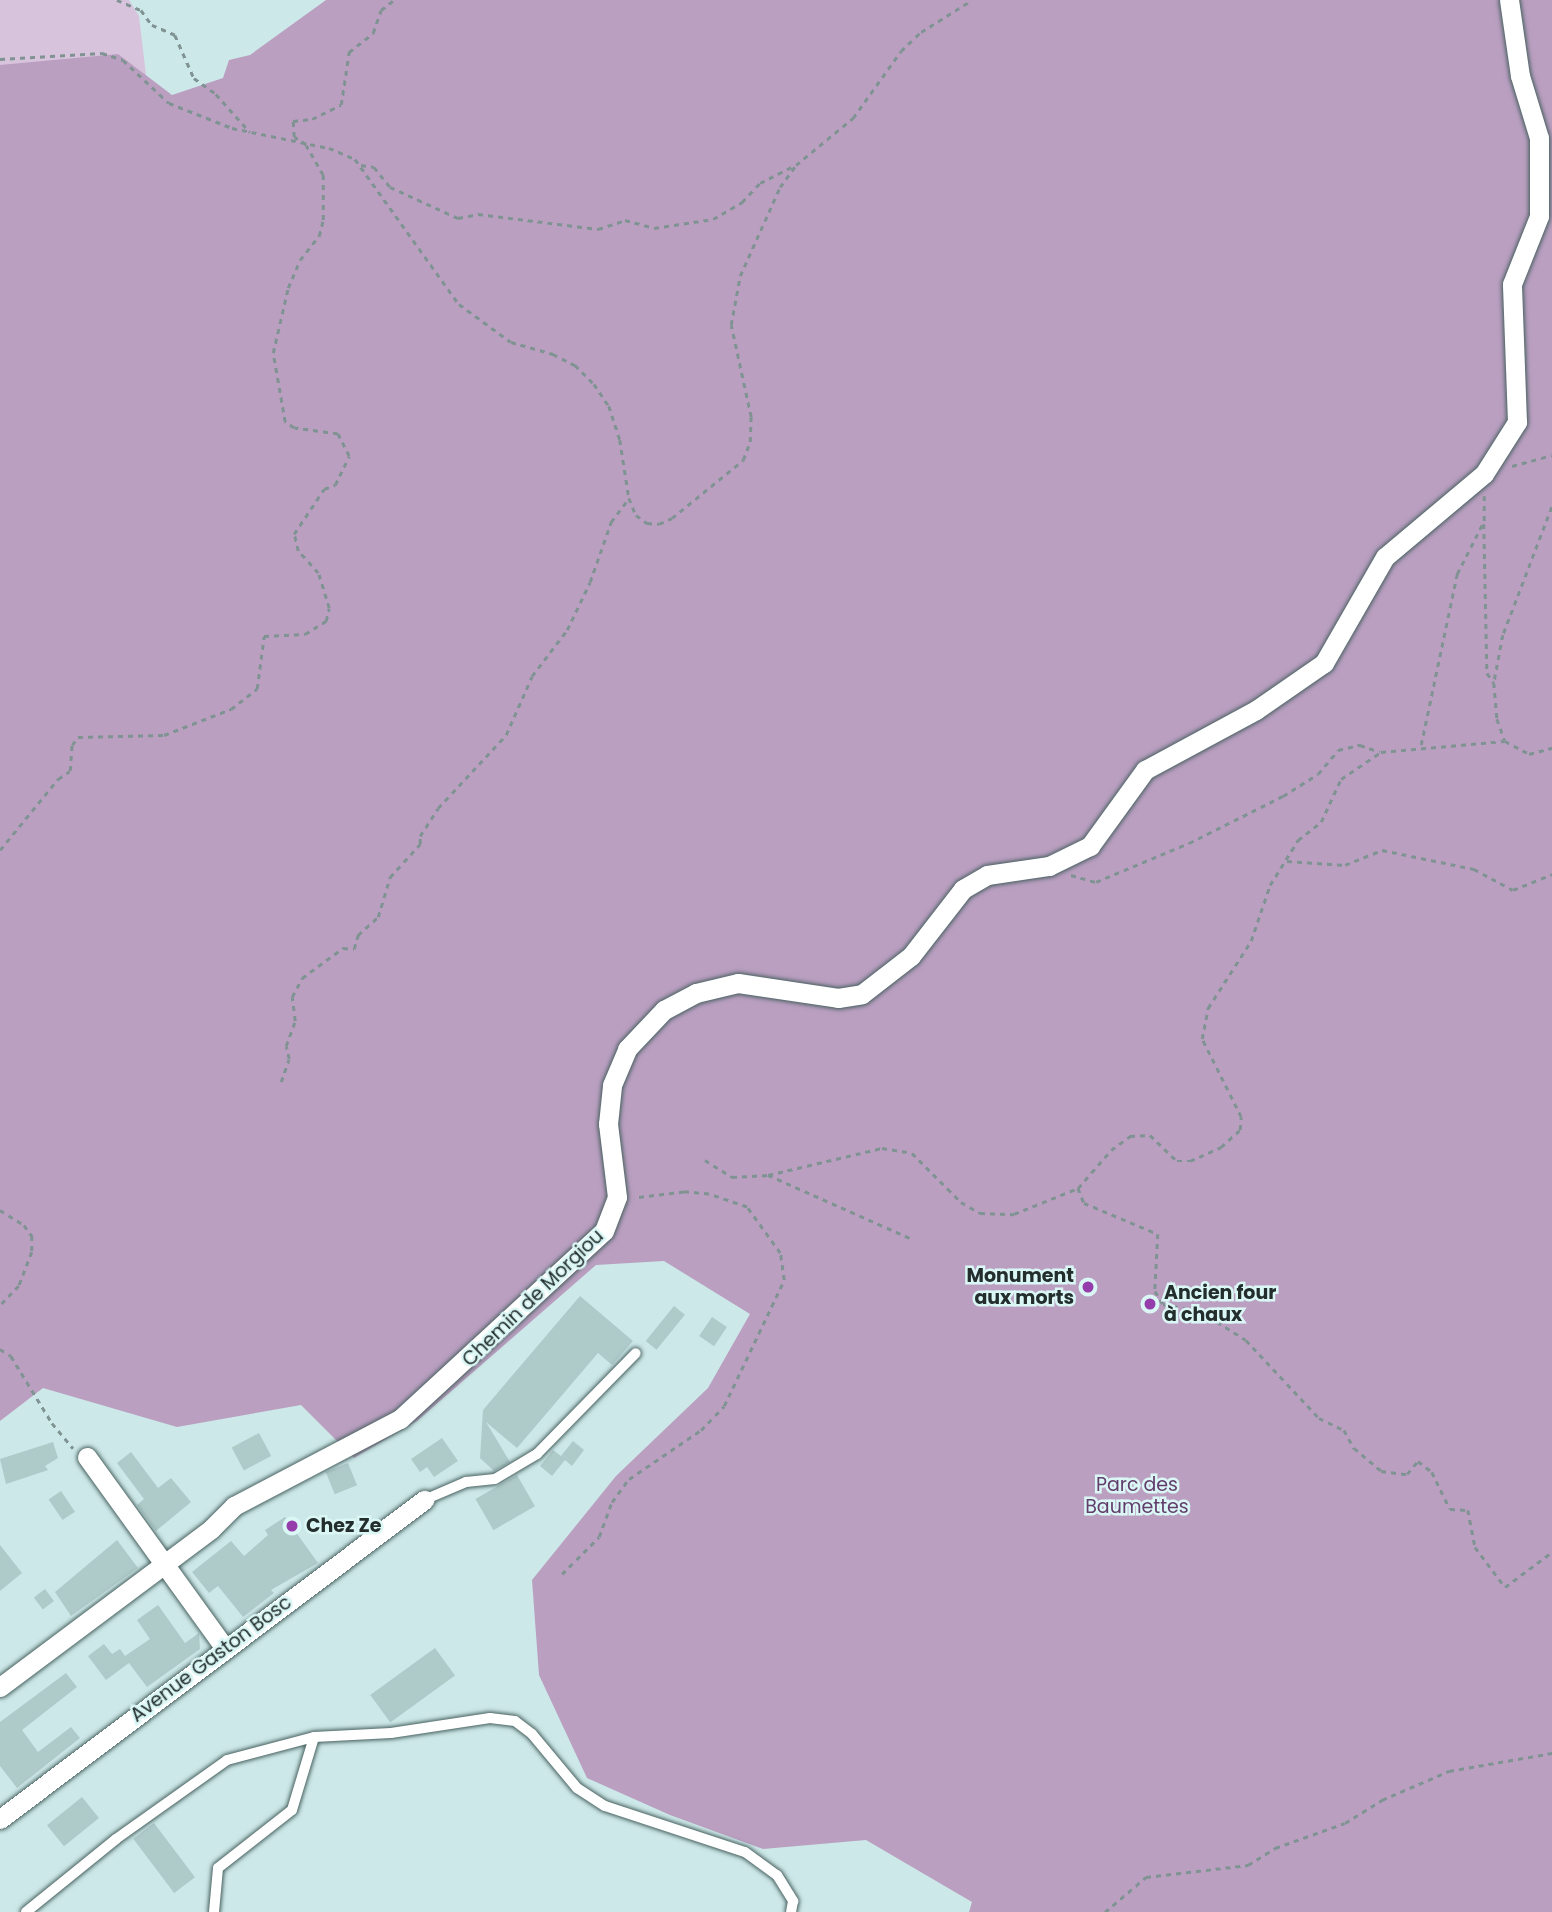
<!DOCTYPE html>
<html>
<head>
<meta charset="utf-8">
<style>
	body { margin:0 }
	#map { position:relative; width:1552px; height:1912px; overflow:hidden; background:#cde8e8; font-family:Poppins,sans-serif }
	div>[style] { position:absolute }
	.green>* { inset:0; background:#d8c3dd }
	.forest>* { inset:0; background:#ba9fc1 }
	.building>* { inset:0; background:#aecac9; transform-origin:0 0 }
	.path>* { height:2.5px; margin-top:-1.25px; transform-origin:0; background:repeating-linear-gradient(90deg,#809393 0 5px,transparent 0 10px) }
	.roads { filter:drop-shadow(0 0 2px #496161) drop-shadow(0 0 2px #496161) }
	.service>* { height:10px; margin:-5px; padding:0 5px; transform-origin:5px; border-radius:5px; background:#fff }
	.minor>* { height:19px; margin:-9.5px; padding:0 9.5px; transform-origin:9.5px; border-radius:9.5px; background:#fff }
	.dots>* { width:19px; height:19px; translate:-50% -50%; box-sizing:border-box; border:4px solid #daf6f5; border-radius:50% }
	span { translate:-50% -50%; white-space:nowrap; text-align:center; line-height:1.15; -webkit-text-stroke:5px #daf6f5; paint-order:stroke }
	.poi-label { font-size:19px; color:#222d2c; font-weight:700 }
	.right { translate:-100% -50%; text-align:right }
	.left { translate:0 -50%; text-align:left }
	.street-label { font-size:19px; color:#222d2c }
	.park-label { font-size:19px; color:#623d6b }
</style>
</head>
<body>
<div id="map">
	<div class="green">
		<i style="clip-path:polygon(0 0,129px 0,139px 16px,163px 219px,0 225px)"></i>
	</div>
	<div class="forest">
		<i style="clip-path:polygon(326px 0,1552px 0,1552px 1912px,969px 1912px,972px 1902px,866px 1840px,763px 1849px,670px 1815px,587px 1778px,539px 1675px,532px 1580px,616px 1476px,708px 1388px,750px 1314px,664px 1261px,596px 1265px,417px 1421px,354px 1458px,301px 1405px,177px 1427px,43px 1388px,0 1421px,0 65px,118px 54px,172px 95px,223px 78px,229px 60px,250px 55px)"></i>
	</div>
	<div class="building">
		<i style="clip-path:polygon(580px 1296px,633px 1341px,612px 1365px,598px 1353px,517px 1448px,486px 1422px,510px 1462px,494px 1471px,480px 1458px,483px 1410px)"></i>
		<i style="left:674px;top:1306px;width:14px;height:45px;rotate:39deg"></i>
		<i style="left:712px;top:1317px;width:18px;height:23px;rotate:34deg"></i>
		<i style="left:259px;top:1433px;width:26px;height:31px;rotate:62deg"></i>
		<i style="clip-path:polygon(442px 1438px,458px 1461px,434px 1477px,427px 1467px,420px 1472px,411px 1459px)"></i>
		<i style="clip-path:polygon(573px 1441px,584px 1450px,572px 1466px,565px 1460px,552px 1476px,540px 1466px,553px 1450px,561px 1456px)"></i>
		<i style="clip-path:polygon(53px 1442px,58px 1458px,45px 1466px,48px 1470px,6px 1484px,0 1459px)"></i>
		<i style="clip-path:polygon(131px 1452px,158px 1488px,171px 1478px,191px 1502px,156px 1531px,137px 1505px,144px 1499px,117px 1463px)"></i>
		<i style="left:348px;top:1463px;width:24px;height:24px;rotate:68deg"></i>
		<i style="left:517px;top:1475px;width:36px;height:48px;rotate:60deg"></i>
		<i style="left:61px;top:1491px;width:25px;height:15px;rotate:56deg"></i>
		<i style="clip-path:polygon(285px 1517px,318px 1563px,271px 1590px,274px 1593px,243px 1617px,218px 1586px,209px 1593px,192px 1572px,231px 1541px,244px 1556px,268px 1535px,265px 1530px)"></i>
		<i style="clip-path:polygon(117px 1540px,138px 1568px,71px 1616px,55px 1592px)"></i>
		<i style="clip-path:polygon(0 1545px,22px 1573px,0 1591px)"></i>
		<i style="left:45px;top:1589px;width:15px;height:14px;rotate:53deg"></i>
		<i style="clip-path:polygon(158px 1605px,185px 1643px,199px 1633px,200px 1649px,147px 1687px,129px 1663px,106px 1680px,88px 1656px,104px 1644px,112px 1654px,120px 1649px,125px 1656px,150px 1639px,137px 1620px)"></i>
		<i style="left:435px;top:1648px;width:34px;height:80px;rotate:54deg"></i>
		<i style="clip-path:polygon(66px 1673px,77px 1687px,22px 1730px,38px 1752px,71px 1727px,80px 1738px,17px 1788px,0 1766px,0 1722px)"></i>
		<i style="left:82px;top:1797px;width:27px;height:45px;rotate:51deg"></i>
		<i style="left:154px;top:1823px;width:68px;height:26px;rotate:53deg"></i>
	</div>
	<div class="path">
		<i style="left:117px;top:0;width:26px;rotate:23deg"></i>
		<i style="left:141px;top:10px;width:19px;rotate:54deg"></i>
		<i style="left:152px;top:25px;width:25px;rotate:23deg"></i>
		<i style="left:175px;top:35px;width:47px;rotate:66.2deg"></i>
		<i style="left:194px;top:78px;width:27px;rotate:36deg"></i>
		<i style="left:216px;top:94px;width:51px;rotate:48.2deg"></i>
		<i style="left:0;top:59px;width:102px;rotate:-3.4deg"></i>
		<i style="left:102px;top:53px;width:22px;rotate:18deg"></i>
		<i style="left:123px;top:60px;width:63px;rotate:43.1deg"></i>
		<i style="left:169px;top:103px;width:68px;rotate:21.6deg"></i>
		<i style="left:232px;top:128px;width:99px;rotate:11.7deg"></i>
		<i style="left:329px;top:148px;width:28px;rotate:23deg"></i>
		<i style="left:355px;top:159px;width:178px;rotate:54.4deg"></i>
		<i style="left:459px;top:304px;width:64px;rotate:36.2deg"></i>
		<i style="left:511px;top:342px;width:44px;rotate:15.9deg"></i>
		<i style="left:553px;top:354px;width:25px;rotate:27deg"></i>
		<i style="left:575px;top:365px;width:27px;rotate:45deg"></i>
		<i style="left:594px;top:384px;width:27px;rotate:56deg"></i>
		<i style="left:609px;top:406px;width:36px;rotate:72deg"></i>
		<i style="left:620px;top:440px;width:59px;rotate:81.2deg"></i>
		<i style="left:629px;top:498px;width:18px;rotate:68deg"></i>
		<i style="left:636px;top:515px;width:14px;rotate:36deg"></i>
		<i style="left:647px;top:523px;width:12px;rotate:5deg"></i>
		<i style="left:659px;top:524px;width:14px;rotate:-25deg"></i>
		<i style="left:672px;top:518px;width:92px;rotate:-39.2deg"></i>
		<i style="left:743px;top:460px;width:19px;rotate:-69deg"></i>
		<i style="left:750px;top:442px;width:25px;rotate:-88deg"></i>
		<i style="left:751px;top:417px;width:94px;rotate:-102.3deg"></i>
		<i style="left:731px;top:325px;width:50px;rotate:-79.6deg"></i>
		<i style="left:740px;top:276px;width:98px;rotate:-65.8deg"></i>
		<i style="left:780px;top:187px;width:27px;rotate:-54deg"></i>
		<i style="left:796px;top:165px;width:74px;rotate:-39.5deg"></i>
		<i style="left:853px;top:118px;width:82px;rotate:-54.4deg"></i>
		<i style="left:901px;top:51px;width:28px;rotate:-44deg"></i>
		<i style="left:921px;top:32px;width:60px;rotate:-32.1deg"></i>
		<i style="left:361px;top:165px;width:13px;rotate:9deg"></i>
		<i style="left:374px;top:167px;width:26px;rotate:51deg"></i>
		<i style="left:390px;top:187px;width:75px;rotate:24.5deg"></i>
		<i style="left:458px;top:218px;width:20px;rotate:-11deg"></i>
		<i style="left:478px;top:214px;width:121px;rotate:7.1deg"></i>
		<i style="left:598px;top:229px;width:28px;rotate:-18deg"></i>
		<i style="left:625px;top:220px;width:30px;rotate:15deg"></i>
		<i style="left:654px;top:228px;width:60px;rotate:-8.7deg"></i>
		<i style="left:713px;top:219px;width:34px;rotate:-30deg"></i>
		<i style="left:742px;top:202px;width:26px;rotate:-47deg"></i>
		<i style="left:760px;top:183px;width:38px;rotate:-27deg"></i>
		<i style="left:1512px;top:466px;width:41px;rotate:-15.4deg"></i>
		<i style="left:1552px;top:507px;width:137px;rotate:110.9deg"></i>
		<i style="left:1503px;top:635px;width:49px;rotate:100.6deg"></i>
		<i style="left:1494px;top:683px;width:36px;rotate:85deg"></i>
		<i style="left:1497px;top:719px;width:23px;rotate:70deg"></i>
		<i style="left:1505px;top:741px;width:27px;rotate:28deg"></i>
		<i style="left:1529px;top:754px;width:24px;rotate:-15deg"></i>
		<i style="left:1484px;top:524px;width:149px;rotate:88.8deg"></i>
		<i style="left:1487px;top:673px;width:12px;rotate:55deg"></i>
		<i style="left:1421px;top:745px;width:175px;rotate:-78.1deg"></i>
		<i style="left:1457px;top:574px;width:59px;rotate:-63deg"></i>
		<i style="left:1484px;top:521px;width:25px;rotate:-90deg"></i>
		<i style="left:0;top:850px;width:92px;rotate:-50.8deg"></i>
		<i style="left:58px;top:779px;width:14px;rotate:-34deg"></i>
		<i style="left:70px;top:771px;width:26px;rotate:-86deg"></i>
		<i style="left:72px;top:745px;width:10px;rotate:-53deg"></i>
		<i style="left:78px;top:737px;width:86px;rotate:-1.3deg"></i>
		<i style="left:164px;top:735px;width:72px;rotate:-21.2deg"></i>
		<i style="left:231px;top:709px;width:33px;rotate:-38deg"></i>
		<i style="left:257px;top:689px;width:53px;rotate:-82.5deg"></i>
		<i style="left:264px;top:636px;width:41px;rotate:-2.8deg"></i>
		<i style="left:305px;top:634px;width:25px;rotate:-32deg"></i>
		<i style="left:326px;top:621px;width:13px;rotate:-77deg"></i>
		<i style="left:329px;top:608px;width:37px;rotate:-107deg"></i>
		<i style="left:318px;top:573px;width:30px;rotate:-132deg"></i>
		<i style="left:298px;top:551px;width:17px;rotate:-103deg"></i>
		<i style="left:294px;top:534px;width:54px;rotate:-56.3deg"></i>
		<i style="left:324px;top:489px;width:12px;rotate:-20deg"></i>
		<i style="left:335px;top:485px;width:32px;rotate:-64deg"></i>
		<i style="left:349px;top:456px;width:25px;rotate:-117deg"></i>
		<i style="left:338px;top:434px;width:44px;rotate:-172.2deg"></i>
		<i style="left:294px;top:428px;width:11px;rotate:-146deg"></i>
		<i style="left:285px;top:422px;width:70px;rotate:-99.9deg"></i>
		<i style="left:273px;top:353px;width:67px;rotate:-77deg"></i>
		<i style="left:288px;top:288px;width:30px;rotate:-67deg"></i>
		<i style="left:300px;top:260px;width:31px;rotate:-52deg"></i>
		<i style="left:319px;top:236px;width:16px;rotate:-76deg"></i>
		<i style="left:323px;top:220px;width:45px;rotate:-90deg"></i>
		<i style="left:323px;top:175px;width:34px;rotate:-120deg"></i>
		<i style="left:306px;top:145px;width:14px;rotate:-146deg"></i>
		<i style="left:294px;top:137px;width:16px;rotate:-94deg"></i>
		<i style="left:293px;top:121px;width:19px;rotate:-6deg"></i>
		<i style="left:312px;top:119px;width:32px;rotate:-26deg"></i>
		<i style="left:341px;top:105px;width:54px;rotate:-81.4deg"></i>
		<i style="left:349px;top:52px;width:31px;rotate:-38deg"></i>
		<i style="left:373px;top:33px;width:24px;rotate:-71deg"></i>
		<i style="left:381px;top:10px;width:16px;rotate:-38deg"></i>
		<i style="left:1287px;top:861px;width:58px;rotate:3.9deg"></i>
		<i style="left:1345px;top:865px;width:40px;rotate:-22deg"></i>
		<i style="left:1382px;top:850px;width:94px;rotate:11.7deg"></i>
		<i style="left:1474px;top:869px;width:44px;rotate:28.3deg"></i>
		<i style="left:1513px;top:890px;width:42px;rotate:-22.3deg"></i>
		<i style="left:1071px;top:875px;width:26px;rotate:16deg"></i>
		<i style="left:1096px;top:882px;width:101px;rotate:-22.8deg"></i>
		<i style="left:1189px;top:843px;width:105px;rotate:-26.6deg"></i>
		<i style="left:1283px;top:796px;width:41px;rotate:-32.2deg"></i>
		<i style="left:1318px;top:774px;width:31px;rotate:-50deg"></i>
		<i style="left:1338px;top:750px;width:23px;rotate:-13deg"></i>
		<i style="left:1360px;top:745px;width:21px;rotate:19deg"></i>
		<i style="left:281px;top:1082px;width:24px;rotate:-71deg"></i>
		<i style="left:289px;top:1059px;width:13px;rotate:-103deg"></i>
		<i style="left:286px;top:1046px;width:27px;rotate:-70deg"></i>
		<i style="left:295px;top:1021px;width:24px;rotate:-97deg"></i>
		<i style="left:292px;top:997px;width:21px;rotate:-62deg"></i>
		<i style="left:302px;top:978px;width:51px;rotate:-36.2deg"></i>
		<i style="left:343px;top:948px;width:11px;rotate:5deg"></i>
		<i style="left:354px;top:949px;width:15px;rotate:-74deg"></i>
		<i style="left:358px;top:935px;width:27px;rotate:-42deg"></i>
		<i style="left:378px;top:917px;width:42px;rotate:-73.3deg"></i>
		<i style="left:390px;top:877px;width:45px;rotate:-47.7deg"></i>
		<i style="left:420px;top:844px;width:8px;rotate:-90deg"></i>
		<i style="left:420px;top:836px;width:33px;rotate:-57deg"></i>
		<i style="left:438px;top:808px;width:100px;rotate:-47deg"></i>
		<i style="left:506px;top:735px;width:64px;rotate:-66.2deg"></i>
		<i style="left:532px;top:676px;width:58px;rotate:-52.7deg"></i>
		<i style="left:567px;top:630px;width:53px;rotate:-64.4deg"></i>
		<i style="left:590px;top:582px;width:64px;rotate:-70.7deg"></i>
		<i style="left:611px;top:522px;width:30px;rotate:-53deg"></i>
		<i style="left:705px;top:1160px;width:32px;rotate:32deg"></i>
		<i style="left:732px;top:1177px;width:36px;rotate:-3deg"></i>
		<i style="left:768px;top:1175px;width:117px;rotate:-13.3deg"></i>
		<i style="left:882px;top:1148px;width:30px;rotate:9deg"></i>
		<i style="left:912px;top:1153px;width:69px;rotate:45deg"></i>
		<i style="left:961px;top:1202px;width:22px;rotate:30deg"></i>
		<i style="left:980px;top:1213px;width:34px;rotate:2deg"></i>
		<i style="left:1014px;top:1214px;width:69px;rotate:-22.1deg"></i>
		<i style="left:1078px;top:1188px;width:50px;rotate:-49deg"></i>
		<i style="left:1111px;top:1150px;width:24px;rotate:-36deg"></i>
		<i style="left:1130px;top:1136px;width:20px;rotate:-3deg"></i>
		<i style="left:1150px;top:1135px;width:37px;rotate:44deg"></i>
		<i style="left:1177px;top:1161px;width:13px"></i>
		<i style="left:1190px;top:1161px;width:34px;rotate:-24deg"></i>
		<i style="left:1221px;top:1147px;width:25px;rotate:-42deg"></i>
		<i style="left:1240px;top:1130px;width:13px;rotate:-86deg"></i>
		<i style="left:1241px;top:1117px;width:87px;rotate:-116.6deg"></i>
		<i style="left:1202px;top:1039px;width:32px;rotate:-79deg"></i>
		<i style="left:1208px;top:1008px;width:80px;rotate:-57.3deg"></i>
		<i style="left:1251px;top:941px;width:59px;rotate:-71.3deg"></i>
		<i style="left:1270px;top:885px;width:53px;rotate:-58.1deg"></i>
		<i style="left:1298px;top:840px;width:29px;rotate:-38deg"></i>
		<i style="left:1321px;top:822px;width:47px;rotate:-65.1deg"></i>
		<i style="left:1341px;top:779px;width:48px;rotate:-34deg"></i>
		<i style="left:1381px;top:752px;width:124px;rotate:-5.1deg"></i>
		<i style="left:768px;top:1175px;width:155px;rotate:23.9deg"></i>
		<i style="left:1078px;top:1188px;width:16px;rotate:68deg"></i>
		<i style="left:1084px;top:1203px;width:80px;rotate:22.7deg"></i>
		<i style="left:1158px;top:1234px;width:57px;rotate:93deg"></i>
		<i style="left:1155px;top:1291px;width:15px;rotate:58deg"></i>
		<i style="left:1163px;top:1304px;width:38px;rotate:11deg"></i>
		<i style="left:1200px;top:1311px;width:54px;rotate:32.2deg"></i>
		<i style="left:1246px;top:1340px;width:107px;rotate:46.9deg"></i>
		<i style="left:1319px;top:1418px;width:28px;rotate:26deg"></i>
		<i style="left:1344px;top:1430px;width:21px;rotate:61deg"></i>
		<i style="left:1354px;top:1448px;width:35px;rotate:40deg"></i>
		<i style="left:1381px;top:1471px;width:26px;rotate:7deg"></i>
		<i style="left:1407px;top:1474px;width:17px;rotate:-50deg"></i>
		<i style="left:1418px;top:1461px;width:18px;rotate:38deg"></i>
		<i style="left:1432px;top:1472px;width:41px;rotate:64.1deg"></i>
		<i style="left:1450px;top:1509px;width:18px;rotate:3deg"></i>
		<i style="left:1468px;top:1510px;width:38px;rotate:79deg"></i>
		<i style="left:1475px;top:1547px;width:50px;rotate:53.1deg"></i>
		<i style="left:1505px;top:1587px;width:59px;rotate:-36.7deg"></i>
		<i style="left:0;top:1210px;width:28px;rotate:32deg"></i>
		<i style="left:24px;top:1225px;width:14px;rotate:54deg"></i>
		<i style="left:32px;top:1236px;width:16px;rotate:90deg"></i>
		<i style="left:32px;top:1252px;width:36px;rotate:111deg"></i>
		<i style="left:19px;top:1286px;width:28px;rotate:134deg"></i>
		<i style="left:0;top:1349px;width:13px;rotate:32deg"></i>
		<i style="left:11px;top:1356px;width:79px;rotate:58.5deg"></i>
		<i style="left:52px;top:1423px;width:33px;rotate:50deg"></i>
		<i style="left:562px;top:1574px;width:52px;rotate:-45deg"></i>
		<i style="left:599px;top:1537px;width:37px;rotate:-70deg"></i>
		<i style="left:612px;top:1502px;width:29px;rotate:-54deg"></i>
		<i style="left:629px;top:1479px;width:87px;rotate:-34.2deg"></i>
		<i style="left:701px;top:1430px;width:33px;rotate:-46deg"></i>
		<i style="left:724px;top:1406px;width:140px;rotate:-64.5deg"></i>
		<i style="left:784px;top:1280px;width:27px;rotate:-98deg"></i>
		<i style="left:780px;top:1253px;width:57px;rotate:-125.7deg"></i>
		<i style="left:747px;top:1207px;width:40px;rotate:-161.1deg"></i>
		<i style="left:709px;top:1194px;width:25px;rotate:-175deg"></i>
		<i style="left:684px;top:1192px;width:50px;rotate:173.2deg"></i>
		<i style="left:1105px;top:1912px;width:54px;rotate:-40.5deg"></i>
		<i style="left:1146px;top:1877px;width:103px;rotate:-6.7deg"></i>
		<i style="left:1248px;top:1865px;width:32px;rotate:-32deg"></i>
		<i style="left:1275px;top:1848px;width:74px;rotate:-19.7deg"></i>
		<i style="left:1345px;top:1823px;width:44px;rotate:-31.9deg"></i>
		<i style="left:1382px;top:1800px;width:73px;rotate:-23.4deg"></i>
		<i style="left:1449px;top:1771px;width:105px;rotate:-9.9deg"></i>
	</div>
	<div class="roads">
		<div class="service">
			<i style="left:424px;top:1500px;width:46px;rotate:-23.2deg"></i>
			<i style="left:466px;top:1482px;width:29px;rotate:-6deg"></i>
			<i style="left:495px;top:1479px;width:49px;rotate:-30.8deg"></i>
			<i style="left:537px;top:1454px;width:141px;rotate:-45.6deg"></i>
			<i style="left:26px;top:1912px;width:116px;rotate:-39deg"></i>
			<i style="left:116px;top:1839px;width:136px;rotate:-35.4deg"></i>
			<i style="left:227px;top:1760px;width:90px;rotate:-14.8deg"></i>
			<i style="left:314px;top:1737px;width:77px;rotate:-3deg"></i>
			<i style="left:391px;top:1733px;width:100px;rotate:-8.6deg"></i>
			<i style="left:490px;top:1718px;width:25px;rotate:7deg"></i>
			<i style="left:515px;top:1721px;width:21px;rotate:37deg"></i>
			<i style="left:532px;top:1734px;width:70px;rotate:50.2deg"></i>
			<i style="left:577px;top:1788px;width:33px;rotate:33deg"></i>
			<i style="left:605px;top:1806px;width:147px;rotate:18.2deg"></i>
			<i style="left:745px;top:1852px;width:39px;rotate:36deg"></i>
			<i style="left:777px;top:1875px;width:31px;rotate:58deg"></i>
			<i style="left:793px;top:1901px;width:11px;rotate:100deg"></i>
			<i style="left:214px;top:1912px;width:44px;rotate:-84.8deg"></i>
			<i style="left:218px;top:1868px;width:94px;rotate:-38.1deg"></i>
			<i style="left:292px;top:1810px;width:76px;rotate:-73.2deg"></i>
		</div>
		<div class="minor">
			<i style="left:87px;top:1457px;width:236px;rotate:54.2deg"></i>
			<i style="left:0;top:1687px;width:264px;rotate:-36.8deg"></i>
			<i style="left:211px;top:1529px;width:33px;rotate:-45deg"></i>
			<i style="left:234px;top:1506px;width:187px;rotate:-27.7deg"></i>
			<i style="left:400px;top:1419px;width:277px;rotate:-42.7deg"></i>
			<i style="left:604px;top:1231px;width:36px;rotate:-69deg"></i>
			<i style="left:617px;top:1197px;width:74px;rotate:-97deg"></i>
			<i style="left:608px;top:1124px;width:39px;rotate:-84deg"></i>
			<i style="left:612px;top:1085px;width:39px;rotate:-67deg"></i>
			<i style="left:627px;top:1049px;width:54px;rotate:-46.5deg"></i>
			<i style="left:664px;top:1010px;width:36px;rotate:-28deg"></i>
			<i style="left:696px;top:993px;width:43px;rotate:-13.4deg"></i>
			<i style="left:738px;top:983px;width:101px;rotate:8.5deg"></i>
			<i style="left:838px;top:998px;width:24px;rotate:-9deg"></i>
			<i style="left:862px;top:994px;width:62px;rotate:-37.8deg"></i>
			<i style="left:911px;top:956px;width:85px;rotate:-52.2deg"></i>
			<i style="left:963px;top:889px;width:28px;rotate:-30deg"></i>
			<i style="left:987px;top:875px;width:63px;rotate:-8.3deg"></i>
			<i style="left:1049px;top:866px;width:46px;rotate:-26deg"></i>
			<i style="left:1090px;top:846px;width:94px;rotate:-54.1deg"></i>
			<i style="left:1145px;top:770px;width:126px;rotate:-28.4deg"></i>
			<i style="left:1256px;top:710px;width:83px;rotate:-34.7deg"></i>
			<i style="left:1324px;top:663px;width:122px;rotate:-60.1deg"></i>
			<i style="left:1385px;top:557px;width:129px;rotate:-40deg"></i>
			<i style="left:1484px;top:474px;width:62px;rotate:-57.6deg"></i>
			<i style="left:1517px;top:422px;width:138px;rotate:-92.1deg"></i>
			<i style="left:1512px;top:284px;width:73px;rotate:-68.3deg"></i>
			<i style="left:1539px;top:216px;width:78px;rotate:-90deg"></i>
			<i style="left:1539px;top:138px;width:65px;rotate:-107deg"></i>
			<i style="left:1520px;top:76px;width:77px;rotate:-98.2deg"></i>
			<i style="left:0;top:1819px;width:531px;rotate:-36.96deg"></i>
		</div>
	</div>
	<div class="dots">
		<i style="left:1088px;top:1287px;background:#953daa"></i>
		<i style="left:1150px;top:1304px;background:#953daa"></i>
		<i style="left:292px;top:1526px;background:#953daa"></i>
	</div>
	<div class="poi-label">
		<span class="right" style="left:1074px;top:1287px">Monument<br>aux morts</span>
		<span class="left" style="left:1164px;top:1304px">Ancien four<br>à chaux</span>
		<span class="left" style="left:306px;top:1526px">Chez Ze</span>
	</div>
	<div class="street-label">
		<span style="left:533px;top:1298px;rotate:-44deg">Chemin de Morgiou</span>
		<span style="left:211px;top:1659px;rotate:-37deg">Avenue Gaston Bosc</span>
	</div>
	<div class="park-label">
		<span style="left:1137px;top:1496px">Parc des<br>Baumettes</span>
	</div>
</div>
</body>
</html>
